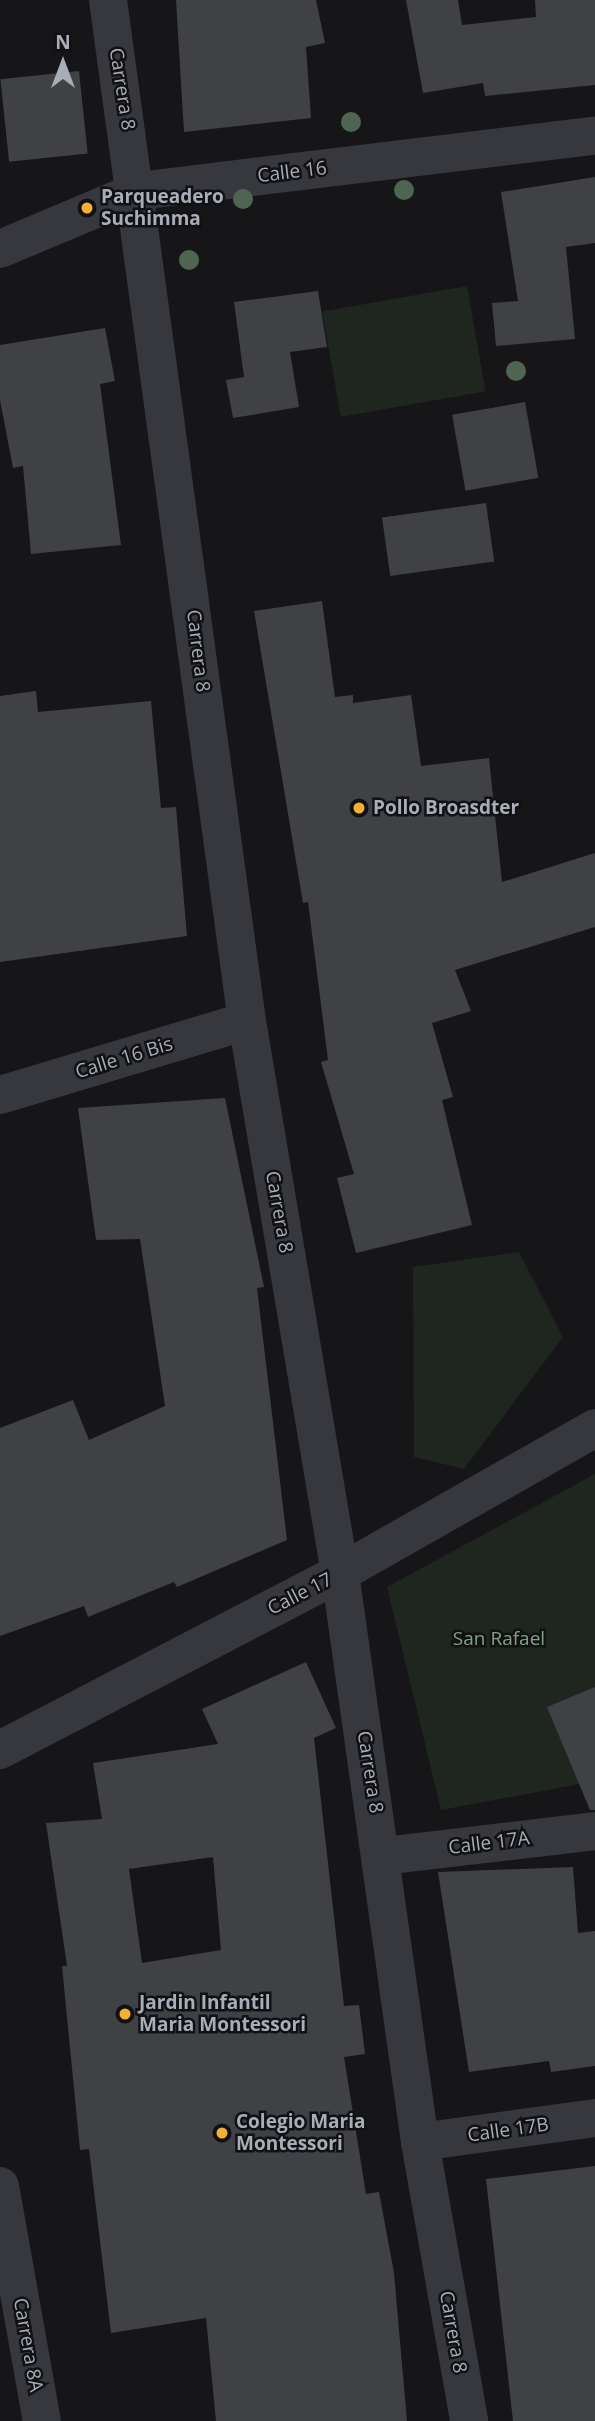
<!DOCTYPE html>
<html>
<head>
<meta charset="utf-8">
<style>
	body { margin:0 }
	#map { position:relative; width:595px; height:2421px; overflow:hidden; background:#161618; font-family:"Open Sans",sans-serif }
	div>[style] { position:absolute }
	.green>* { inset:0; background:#1e261f; transform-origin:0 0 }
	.building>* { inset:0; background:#404145; transform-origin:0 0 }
	.street>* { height:38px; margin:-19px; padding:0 19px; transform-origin:19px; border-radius:19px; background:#37383d }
	.trees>* { width:20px; height:20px; margin:-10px; border-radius:50%; background:#506452 }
	.dots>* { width:19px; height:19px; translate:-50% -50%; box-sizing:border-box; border:4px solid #111113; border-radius:50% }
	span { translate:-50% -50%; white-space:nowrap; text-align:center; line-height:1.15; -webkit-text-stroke:5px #111113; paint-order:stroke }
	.street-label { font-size:19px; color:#a8adb8 }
	.poi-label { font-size:19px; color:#a8adb8; font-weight:700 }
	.left { translate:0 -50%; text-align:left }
	.park-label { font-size:19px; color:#7fa381 }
	.north { position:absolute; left:28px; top:28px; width:70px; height:70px; -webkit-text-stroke:5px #111113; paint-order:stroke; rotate:0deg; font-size:19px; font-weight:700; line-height:28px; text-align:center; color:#a8adb8 }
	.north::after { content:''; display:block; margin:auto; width:24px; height:32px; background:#a8adb8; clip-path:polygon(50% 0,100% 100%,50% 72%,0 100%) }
</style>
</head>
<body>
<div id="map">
	<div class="green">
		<i style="left:467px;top:286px;width:107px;height:147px;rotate:80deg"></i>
		<i style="clip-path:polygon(519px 1252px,563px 1337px,464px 1469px,414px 1457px,413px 1267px)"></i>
		<i style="clip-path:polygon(595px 1474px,595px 1781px,441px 1810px,387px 1587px)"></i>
	</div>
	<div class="building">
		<i style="clip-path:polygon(176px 0,316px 0,325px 43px,306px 47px,311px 118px,184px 132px)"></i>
		<i style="clip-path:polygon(406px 0,458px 0,462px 25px,536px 17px,535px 0,595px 0,595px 85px,485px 96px,483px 83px,423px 93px)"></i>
		<i style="left:79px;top:71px;width:83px;height:79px;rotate:84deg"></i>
		<i style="clip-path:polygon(595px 177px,595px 243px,566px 247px,575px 339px,496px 346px,492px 303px,518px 301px,501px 192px)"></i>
		<i style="clip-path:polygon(318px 291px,327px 347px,290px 352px,299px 407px,233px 418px,226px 380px,244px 377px,234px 302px)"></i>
		<i style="clip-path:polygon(105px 328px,115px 381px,100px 384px,121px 545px,31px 554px,23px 466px,13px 468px,0 400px,0 345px)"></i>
		<i style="left:525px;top:402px;width:77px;height:74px;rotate:80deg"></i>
		<i style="left:486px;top:503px;width:59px;height:105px;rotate:82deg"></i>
		<i style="clip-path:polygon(322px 601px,335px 697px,353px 695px,353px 703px,411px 695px,421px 766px,489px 758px,502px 882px,595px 853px,595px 927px,455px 970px,471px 1011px,432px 1023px,453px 1097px,442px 1100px,472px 1225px,356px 1253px,337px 1178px,354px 1174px,321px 1062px,328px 1060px,308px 902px,303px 903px,254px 611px)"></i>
		<i style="clip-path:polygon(36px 691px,38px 712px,151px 701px,161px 808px,176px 807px,187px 936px,0 962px,0 696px)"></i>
		<i style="clip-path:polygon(225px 1098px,264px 1287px,257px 1288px,287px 1540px,177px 1587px,174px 1582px,88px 1617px,84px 1606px,0 1636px,0 1428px,73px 1400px,89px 1440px,165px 1406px,140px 1239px,96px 1240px,78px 1108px)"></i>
		<i style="clip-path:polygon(evenodd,306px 1662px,336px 1728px,314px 1738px,344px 2006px,359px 2005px,365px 2054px,344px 2057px,366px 2194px,379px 2192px,394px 2273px,407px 2421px,216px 2421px,206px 2318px,111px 2333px,89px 2149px,80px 2150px,62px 1966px,67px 1966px,46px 1823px,102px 1819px,93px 1763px,218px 1744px,202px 1709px,306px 1662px,213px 1857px,221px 1950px,142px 1963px,129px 1869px,213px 1857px)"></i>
		<i style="clip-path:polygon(595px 1687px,595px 1810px,590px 1810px,547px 1707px)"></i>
		<i style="clip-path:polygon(573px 1867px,578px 1933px,595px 1931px,595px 2066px,551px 2072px,549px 2061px,469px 2072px,438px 1872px)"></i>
		<i style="clip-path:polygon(595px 2166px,595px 2421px,513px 2421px,486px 2179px)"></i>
	</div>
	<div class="street">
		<i style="left:108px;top:0;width:1030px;rotate:82.25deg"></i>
		<i style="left:247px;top:1021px;width:560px;rotate:80.44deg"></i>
		<i style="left:340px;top:1573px;width:575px;rotate:82deg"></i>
		<i style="left:420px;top:2142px;width:283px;rotate:80deg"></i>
		<i style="left:0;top:249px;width:150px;rotate:-22.8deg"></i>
		<i style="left:138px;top:191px;width:460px;rotate:-6.9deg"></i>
		<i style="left:0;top:1095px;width:258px;rotate:-16.7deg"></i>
		<i style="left:0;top:1750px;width:383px;rotate:-27.5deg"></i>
		<i style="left:340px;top:1573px;width:293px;rotate:-29.6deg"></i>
		<i style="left:383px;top:1856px;width:213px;rotate:-6.7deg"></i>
		<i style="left:420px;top:2142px;width:177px;rotate:-7.8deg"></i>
		<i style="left:0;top:2186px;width:239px;rotate:79.9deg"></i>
	</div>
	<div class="trees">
		<i style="left:351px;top:122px"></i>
		<i style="left:404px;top:190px"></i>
		<i style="left:243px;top:199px"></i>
		<i style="left:189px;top:260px"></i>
		<i style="left:516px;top:371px"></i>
	</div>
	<div class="dots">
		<i style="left:87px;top:208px;background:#f2b134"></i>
		<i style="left:359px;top:808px;background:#f2b134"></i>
		<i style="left:125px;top:2014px;background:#f2b134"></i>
		<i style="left:222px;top:2133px;background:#f2b134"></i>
	</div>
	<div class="street-label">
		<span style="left:122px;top:89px;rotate:81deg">Carrera 8</span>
		<span style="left:292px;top:172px;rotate:-7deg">Calle 16</span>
		<span style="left:198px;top:651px;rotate:83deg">Carrera 8</span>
		<span style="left:124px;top:1058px;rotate:-17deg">Calle 16 Bis</span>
		<span style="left:279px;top:1212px;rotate:80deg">Carrera 8</span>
		<span style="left:300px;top:1594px;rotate:-27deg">Calle 17</span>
		<span style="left:370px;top:1772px;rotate:81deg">Carrera 8</span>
		<span style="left:489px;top:1843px;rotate:-7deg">Calle 17A</span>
		<span style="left:508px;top:2130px;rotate:-8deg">Calle 17B</span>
		<span style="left:453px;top:2332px;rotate:80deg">Carrera 8</span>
		<span style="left:28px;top:2345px;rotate:80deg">Carrera 8A</span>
	</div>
	<div class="poi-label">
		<span class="left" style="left:101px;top:208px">Parqueadero<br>Suchimma</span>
		<span class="left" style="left:373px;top:808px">Pollo Broasdter</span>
		<span class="left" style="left:139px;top:2014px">Jardin Infantil<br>Maria Montessori</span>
		<span class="left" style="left:236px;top:2133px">Colegio Maria<br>Montessori</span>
	</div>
	<div class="park-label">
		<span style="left:499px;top:1639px">San Rafael</span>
	</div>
	<div class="north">N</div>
</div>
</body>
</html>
